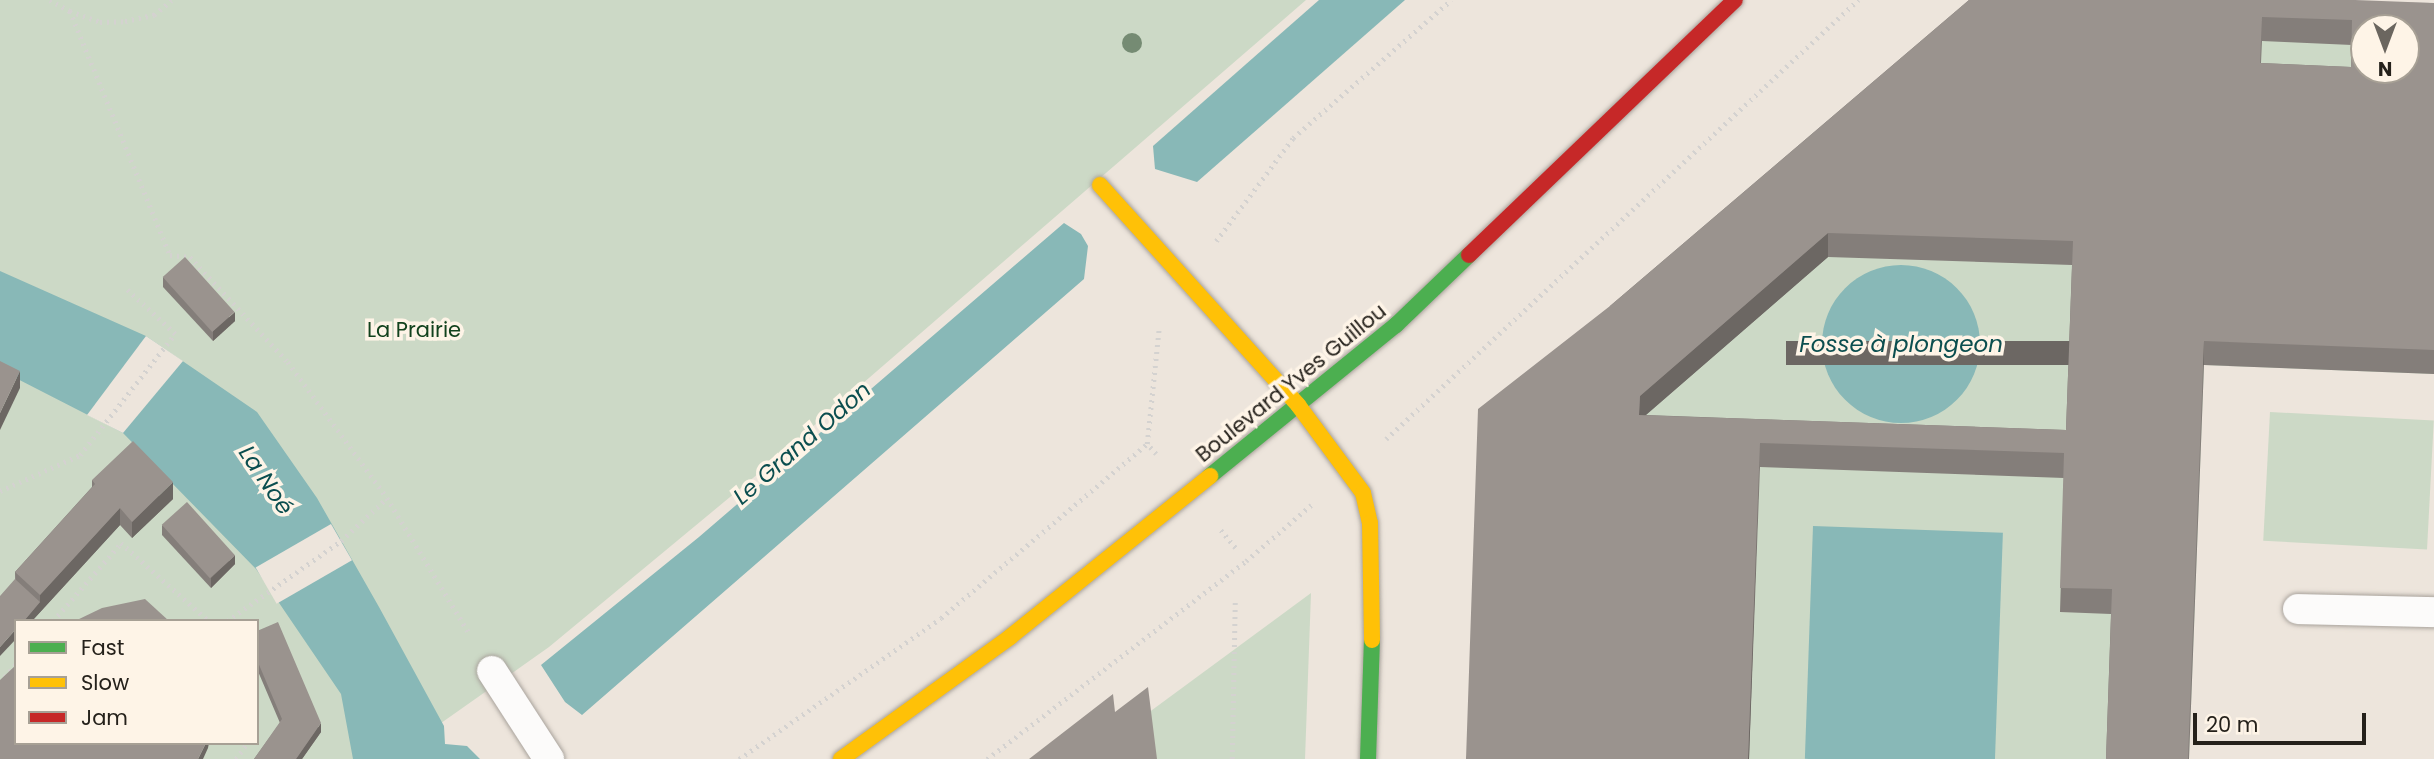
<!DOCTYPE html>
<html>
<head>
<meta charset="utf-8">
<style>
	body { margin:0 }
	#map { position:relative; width:2434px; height:759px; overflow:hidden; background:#ede5dc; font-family:Poppins,sans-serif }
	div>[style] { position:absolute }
	.green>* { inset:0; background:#ccd9c6; transform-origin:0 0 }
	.water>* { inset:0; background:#88b8b7; transform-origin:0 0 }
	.round { border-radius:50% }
	.pier>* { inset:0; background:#ede5dc; transform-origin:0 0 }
	.path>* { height:4.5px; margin-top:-2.25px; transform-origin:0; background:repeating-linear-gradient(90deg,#d4d2d0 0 2px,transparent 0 7px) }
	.roads { filter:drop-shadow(0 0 2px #a9a39c) drop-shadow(0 0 2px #a9a39c) }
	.lane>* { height:30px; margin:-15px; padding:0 15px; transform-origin:15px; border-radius:15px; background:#fcfbfa }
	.fast>* { height:16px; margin:-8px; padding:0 8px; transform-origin:8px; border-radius:8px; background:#4caf50 }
	.slow>* { height:16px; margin:-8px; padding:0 8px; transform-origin:8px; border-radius:8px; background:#ffc107 }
	.jam>* { height:16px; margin:-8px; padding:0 8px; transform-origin:8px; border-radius:8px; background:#c62828 }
	.trees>* { width:20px; height:20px; margin:-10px; border-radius:50%; background:#758b73 }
	.wall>* { inset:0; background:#847e7a }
	.shaded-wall>* { inset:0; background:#6c6763; transform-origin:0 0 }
	.building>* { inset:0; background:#9a938e; transform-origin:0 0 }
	span { translate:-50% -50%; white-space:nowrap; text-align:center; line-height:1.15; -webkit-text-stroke:7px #fef4e7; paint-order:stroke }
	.park-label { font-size:21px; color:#12421d }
	.street-label { font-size:21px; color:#25211b }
	.water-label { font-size:23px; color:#0b4e4f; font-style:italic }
	.legend { position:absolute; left:14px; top:619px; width:245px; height:126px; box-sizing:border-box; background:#fef4e7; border:2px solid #a7a095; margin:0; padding:9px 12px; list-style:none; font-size:21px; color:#25211b }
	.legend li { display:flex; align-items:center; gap:14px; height:35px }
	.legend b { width:35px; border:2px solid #a7a095 }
	.north { position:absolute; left:2350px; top:14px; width:70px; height:70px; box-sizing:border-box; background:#fef4e7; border:2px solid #a7a095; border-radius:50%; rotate:180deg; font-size:19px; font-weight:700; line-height:28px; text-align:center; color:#25211b }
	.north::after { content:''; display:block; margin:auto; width:24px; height:32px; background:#6b665f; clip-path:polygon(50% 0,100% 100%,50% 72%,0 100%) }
	.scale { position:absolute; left:2193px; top:713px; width:173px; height:32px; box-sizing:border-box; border:4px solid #25211b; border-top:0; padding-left:9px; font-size:21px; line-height:24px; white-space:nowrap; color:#25211b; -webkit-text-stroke:5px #fef4e7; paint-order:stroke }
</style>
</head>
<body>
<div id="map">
	<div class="green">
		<i style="clip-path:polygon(evenodd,0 0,1306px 0,759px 473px,549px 647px,390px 759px,0 759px,0 0,16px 621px,257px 621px,257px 743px,16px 743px,16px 621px)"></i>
		<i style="clip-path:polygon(evenodd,1985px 10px,2434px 27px,2434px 374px,2204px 365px,2189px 759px,1467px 759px,1478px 433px,1985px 10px,2364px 28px,2406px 28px,2406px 70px,2364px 70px,2364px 28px)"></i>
		<i style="left:2270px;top:412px;width:164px;height:129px;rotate:3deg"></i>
		<i style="clip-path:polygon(1311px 593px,1305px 759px,1153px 759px,1148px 713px)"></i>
	</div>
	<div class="water">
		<i style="clip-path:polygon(1319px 0,1405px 0,1197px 182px,1155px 169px,1153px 146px)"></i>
		<i style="clip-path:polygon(1064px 223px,1081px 234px,1088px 246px,1084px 279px,582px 715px,565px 702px,541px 665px,699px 537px)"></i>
		<i class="round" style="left:1822px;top:265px;width:158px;height:158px"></i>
		<i style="clip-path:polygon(0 271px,146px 336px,257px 412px,317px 498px,379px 607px,444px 726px,445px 744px,467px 746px,480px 759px,353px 759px,341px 694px,256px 569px,123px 433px,0 370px)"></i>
		<i style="left:1813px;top:526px;width:190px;height:233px;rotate:2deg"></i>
	</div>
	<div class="pier">
		<i style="clip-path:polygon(146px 336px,183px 361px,123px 433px,87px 415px)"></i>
		<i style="left:331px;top:524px;width:42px;height:87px;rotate:60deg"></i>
	</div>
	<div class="path">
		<i style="left:50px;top:0;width:23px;rotate:29deg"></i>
		<i style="left:70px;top:11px;width:264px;rotate:67.7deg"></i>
		<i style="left:170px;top:255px;width:20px;rotate:6deg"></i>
		<i style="left:190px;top:257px;width:144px;rotate:47deg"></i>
		<i style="left:288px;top:362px;width:168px;rotate:53.9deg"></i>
		<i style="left:387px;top:498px;width:158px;rotate:58.7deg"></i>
		<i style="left:70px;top:11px;width:32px;rotate:20deg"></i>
		<i style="left:100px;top:22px;width:25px;rotate:-2deg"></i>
		<i style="left:125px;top:21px;width:30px;rotate:-12deg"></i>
		<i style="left:154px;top:15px;width:23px;rotate:-40deg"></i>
		<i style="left:1216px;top:241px;width:129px;rotate:-53.2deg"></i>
		<i style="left:1293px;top:138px;width:210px;rotate:-41.1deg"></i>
		<i style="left:1386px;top:439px;width:645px;rotate:-42.93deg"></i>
		<i style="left:1156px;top:454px;width:13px;rotate:-132deg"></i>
		<i style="left:1147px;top:444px;width:118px;rotate:-84.1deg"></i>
		<i style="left:0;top:491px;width:88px;rotate:-24.2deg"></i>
		<i style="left:80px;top:455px;width:154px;rotate:-51.9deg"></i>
		<i style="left:175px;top:334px;width:69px;rotate:-137.3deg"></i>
		<i style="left:1221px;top:530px;width:23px;rotate:50deg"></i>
		<i style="left:53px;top:621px;width:103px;rotate:-48.9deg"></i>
		<i style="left:121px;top:543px;width:118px;rotate:41.6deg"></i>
		<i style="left:227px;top:621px;width:139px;rotate:-35.1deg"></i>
		<i style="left:341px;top:541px;width:63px;rotate:-43.1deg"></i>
		<i style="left:0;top:682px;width:24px;rotate:-48deg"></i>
		<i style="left:257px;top:721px;width:7px;rotate:90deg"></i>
		<i style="left:236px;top:759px;width:19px;rotate:-55deg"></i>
		<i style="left:739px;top:759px;width:246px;rotate:-34.9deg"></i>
		<i style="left:941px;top:618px;width:270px;rotate:-40.2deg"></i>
		<i style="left:987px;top:759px;width:326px;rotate:-37.4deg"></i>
		<i style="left:1246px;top:561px;width:86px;rotate:-40.7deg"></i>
		<i style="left:1232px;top:759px;width:159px;rotate:-88.9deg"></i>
	</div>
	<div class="roads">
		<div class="lane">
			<i style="left:2298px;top:609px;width:136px;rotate:1.3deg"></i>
			<i style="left:492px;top:671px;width:105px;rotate:57.1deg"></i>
		</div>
		<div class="fast">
			<i style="left:1210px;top:476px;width:240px;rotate:-39.1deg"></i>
			<i style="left:1396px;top:325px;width:101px;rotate:-43.8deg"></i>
			<i style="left:1368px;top:759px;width:119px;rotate:-88.1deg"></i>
		</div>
		<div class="slow">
			<i style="left:1100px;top:185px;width:296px;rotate:48deg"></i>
			<i style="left:1298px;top:405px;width:109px;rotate:53.5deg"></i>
			<i style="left:1363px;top:493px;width:31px;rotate:77deg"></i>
			<i style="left:1370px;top:523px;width:117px;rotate:89deg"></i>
			<i style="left:841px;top:759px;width:208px;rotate:-35.8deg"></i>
			<i style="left:1010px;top:637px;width:257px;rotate:-38.8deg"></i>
		</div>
		<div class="jam">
			<i style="left:1469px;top:255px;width:368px;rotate:-43.8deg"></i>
		</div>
	</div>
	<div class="trees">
		<i style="left:1132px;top:43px"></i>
	</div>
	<div class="wall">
		<i style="clip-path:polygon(evenodd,1969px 0,2434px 3px,2434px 374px,2204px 365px,2189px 759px,2106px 759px,2111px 614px,2060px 612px,2064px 478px,1760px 467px,1749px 759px,1466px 759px,1610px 306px,1969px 0,2262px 41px,2352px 45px,2351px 67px,2261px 63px,2262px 41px,1969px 0,1828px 257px,2072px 265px,2066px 430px,1646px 415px,1828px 257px)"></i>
		<i style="clip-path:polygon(163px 277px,235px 321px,213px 341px,163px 287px)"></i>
		<i style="clip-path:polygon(92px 480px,173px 499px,132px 538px,120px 525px,32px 621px,16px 621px,15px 572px,92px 487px)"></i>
		<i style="clip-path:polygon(162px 525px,235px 564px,211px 588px,162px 535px)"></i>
		<i style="clip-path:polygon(257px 631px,321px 732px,302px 759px,254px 759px,280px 723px,257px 669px)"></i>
	</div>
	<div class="shaded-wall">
		<i style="clip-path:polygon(1828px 233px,1828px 257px,1640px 420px,1639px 415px,1640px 396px)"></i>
		<i style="clip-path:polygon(235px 312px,235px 321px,213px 341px,213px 331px)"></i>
		<i style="left:2204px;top:341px;width:24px;height:418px;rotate:90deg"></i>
		<i style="clip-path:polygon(20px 371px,20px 388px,0 430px,0 413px)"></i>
		<i style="clip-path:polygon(1760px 443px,1749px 759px,1748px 759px)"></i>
		<i style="clip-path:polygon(173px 482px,173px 499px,132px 538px,132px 522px)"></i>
		<i style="clip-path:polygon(120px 508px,120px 525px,32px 621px,24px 621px,40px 602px,40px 595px)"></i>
		<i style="clip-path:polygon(235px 555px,235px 564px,211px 588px,211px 578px)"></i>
		<i style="clip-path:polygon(16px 629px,16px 639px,0 656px,0 647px)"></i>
		<i style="clip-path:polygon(321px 723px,321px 732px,302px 759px,296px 759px)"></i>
		<i style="clip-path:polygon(206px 743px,209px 743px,208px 748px,203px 759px,198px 759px)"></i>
	</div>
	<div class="building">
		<i style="clip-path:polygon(evenodd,1969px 0,2355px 0,2434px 3px,2434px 350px,2204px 341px,2188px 759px,2106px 759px,2112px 589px,2060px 588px,2064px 453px,1760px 443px,1748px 759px,1466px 759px,1478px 409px,1610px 306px,1969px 0,2262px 17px,2352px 20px,2351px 67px,2260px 63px,2262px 17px,1969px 0,2364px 28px,2406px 28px,2406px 70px,2364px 70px,2364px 28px,1969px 0,1828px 233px,2073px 241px,2066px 430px,1639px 415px,1640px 396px,1828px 233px)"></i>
		<i style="left:185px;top:257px;width:74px;height:30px;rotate:48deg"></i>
		<i style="clip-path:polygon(0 361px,20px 371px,0 413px)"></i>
		<i style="clip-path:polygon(133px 441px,173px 482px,132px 522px,120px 508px,40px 595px,15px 572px,95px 484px,92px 480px)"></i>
		<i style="left:187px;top:502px;width:72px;height:34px;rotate:48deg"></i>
		<i style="clip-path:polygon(15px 579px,40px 602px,24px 621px,16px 621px,16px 629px,0 647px,0 596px)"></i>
		<i style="clip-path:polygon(145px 599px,169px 621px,75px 621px,102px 608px)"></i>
		<i style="clip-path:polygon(278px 622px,321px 723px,296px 759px,254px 759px,282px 719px,257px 660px,257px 631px)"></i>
		<i style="clip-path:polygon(16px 665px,16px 743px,206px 743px,198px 759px,0 759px,0 680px)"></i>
		<i style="clip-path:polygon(1148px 687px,1157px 759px,1029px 759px,1113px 694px,1115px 712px)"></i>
	</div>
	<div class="park-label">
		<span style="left:414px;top:330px">La Prairie</span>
	</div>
	<div class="street-label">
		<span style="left:1291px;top:383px;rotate:-39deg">Boulevard Yves Guillou</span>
	</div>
	<div class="water-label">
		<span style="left:1901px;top:344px">Fosse à plongeon</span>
		<span style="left:802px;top:443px;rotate:-41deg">Le Grand Odon</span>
		<span style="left:266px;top:480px;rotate:56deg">La Noé</span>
	</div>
	<ul class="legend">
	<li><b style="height:9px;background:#4caf50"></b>Fast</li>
	<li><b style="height:9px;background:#ffc107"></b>Slow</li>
	<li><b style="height:9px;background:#c62828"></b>Jam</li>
	</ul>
	<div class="north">N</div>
	<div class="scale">20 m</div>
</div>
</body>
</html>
